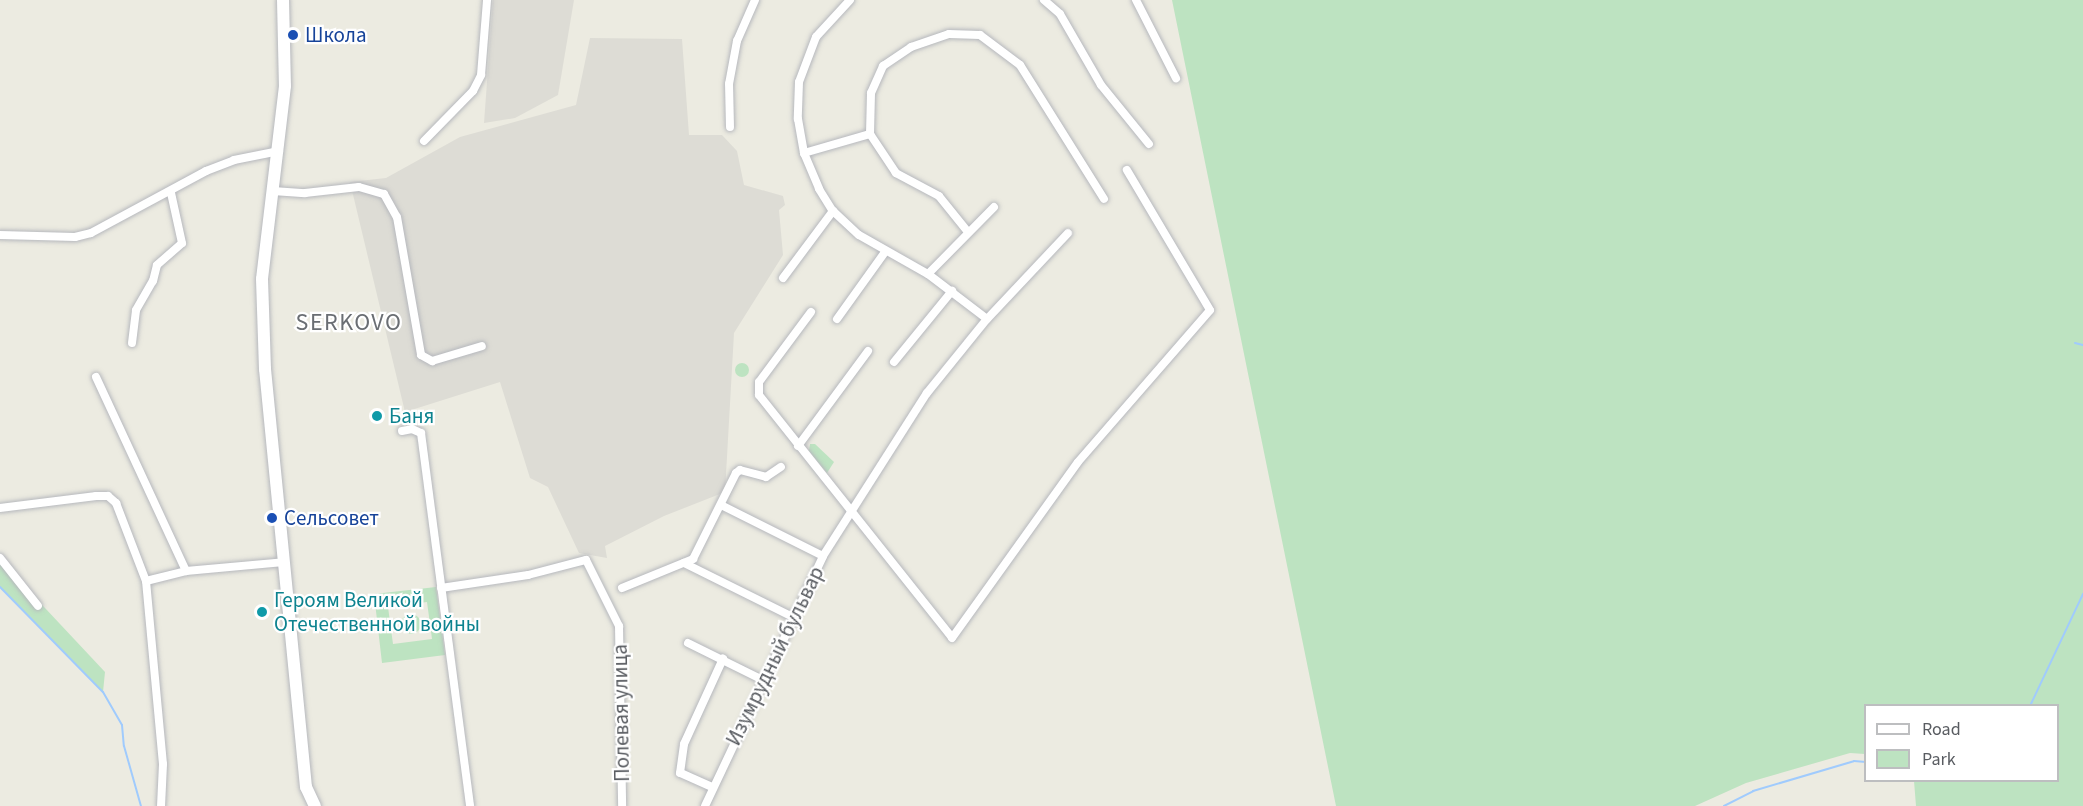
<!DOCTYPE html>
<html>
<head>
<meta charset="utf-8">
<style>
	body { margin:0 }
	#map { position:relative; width:2083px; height:806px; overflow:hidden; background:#ecebe1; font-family:"Source Sans 3",sans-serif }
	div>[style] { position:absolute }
	.industrial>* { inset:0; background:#dddcd5 }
	.green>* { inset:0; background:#bde3c1 }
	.round { border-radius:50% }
	.stream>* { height:2px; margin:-1px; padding:0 1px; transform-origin:1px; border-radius:1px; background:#a0cbfd }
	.roads { filter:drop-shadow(0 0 2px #b6b8bd) drop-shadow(0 0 2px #b6b8bd) }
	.minor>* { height:8px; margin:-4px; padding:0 4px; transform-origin:4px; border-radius:4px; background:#fff }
	.secondary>* { height:12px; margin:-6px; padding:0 6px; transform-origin:6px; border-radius:6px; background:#fff }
	.dots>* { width:16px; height:16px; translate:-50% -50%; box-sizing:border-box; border:3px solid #fff; border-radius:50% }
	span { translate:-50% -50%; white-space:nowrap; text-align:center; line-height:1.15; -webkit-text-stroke:4.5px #fff; paint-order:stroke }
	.transit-label { font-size:21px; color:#164399 }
	.left { translate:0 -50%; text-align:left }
	.culture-label { font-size:21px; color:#0d838f }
	.street-label { font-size:21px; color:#595c61 }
	.quarter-label { font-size:24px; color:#6a6e73; letter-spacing:1.5px }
	.legend { position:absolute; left:1864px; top:704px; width:195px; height:78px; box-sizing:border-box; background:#fff; border:2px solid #bdbec0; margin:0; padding:8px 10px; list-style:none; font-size:18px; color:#595c61 }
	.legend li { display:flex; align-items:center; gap:12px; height:30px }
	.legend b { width:30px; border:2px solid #bdbec0 }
</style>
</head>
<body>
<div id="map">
	<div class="industrial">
		<i style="clip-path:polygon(493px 0,574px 0,558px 95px,515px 118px,484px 123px)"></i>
		<i style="clip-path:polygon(590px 38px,682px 39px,689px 135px,722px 135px,737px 151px,744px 185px,783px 196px,785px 205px,779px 210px,783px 255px,734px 333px,725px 492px,664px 516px,605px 546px,607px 558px,579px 553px,548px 487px,530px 478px,500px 382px,405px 412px,350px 182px,386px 178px,460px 137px,576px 105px)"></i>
	</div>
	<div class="green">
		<i style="clip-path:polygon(1172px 0,2083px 0,2083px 806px,1916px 806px,1914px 781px,2058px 780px,2058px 706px,1866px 706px,1865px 754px,1850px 753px,1746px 783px,1695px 806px,1336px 806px)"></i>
		<i class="round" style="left:735px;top:363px;width:14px;height:14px"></i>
		<i style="clip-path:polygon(810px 444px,815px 444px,834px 462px,827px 473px,809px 451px)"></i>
		<i style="clip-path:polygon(0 560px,105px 672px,103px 692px,0 587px)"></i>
		<i style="clip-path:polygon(evenodd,436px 587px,445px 655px,382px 663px,374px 594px,436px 587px,427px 602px,432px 639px,393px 644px,388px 607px,427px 602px)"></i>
		<i class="round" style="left:401px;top:614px;width:20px;height:20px"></i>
	</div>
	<div class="stream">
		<i style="left:2075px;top:343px;width:8px;rotate:14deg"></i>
		<i style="left:0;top:587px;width:147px;rotate:45.6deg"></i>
		<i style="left:103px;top:692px;width:38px;rotate:60deg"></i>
		<i style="left:122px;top:725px;width:21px;rotate:85deg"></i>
		<i style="left:124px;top:746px;width:62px;rotate:74.2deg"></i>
		<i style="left:2030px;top:706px;width:124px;rotate:-64.7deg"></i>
		<i style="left:1724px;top:806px;width:33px;rotate:-27deg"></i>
		<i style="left:1753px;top:791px;width:105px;rotate:-16.5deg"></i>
		<i style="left:1854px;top:761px;width:12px;rotate:5deg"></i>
	</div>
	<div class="roads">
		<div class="minor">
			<i style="left:850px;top:0;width:50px;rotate:132.6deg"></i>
			<i style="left:816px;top:37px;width:48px;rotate:110.7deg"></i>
			<i style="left:799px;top:82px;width:37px;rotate:92deg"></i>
			<i style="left:798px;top:119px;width:35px;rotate:80deg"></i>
			<i style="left:804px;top:153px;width:39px;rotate:67deg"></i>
			<i style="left:819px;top:189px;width:26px;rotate:58deg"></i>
			<i style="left:833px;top:211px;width:35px;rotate:43deg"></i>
			<i style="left:859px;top:235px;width:79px;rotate:29.5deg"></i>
			<i style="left:928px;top:274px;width:74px;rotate:37.3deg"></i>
			<i style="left:1044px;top:0;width:21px;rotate:41deg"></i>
			<i style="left:1060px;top:14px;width:82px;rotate:60deg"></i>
			<i style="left:1101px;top:85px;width:76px;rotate:50.9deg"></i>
			<i style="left:1136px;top:0;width:88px;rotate:62.9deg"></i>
			<i style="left:730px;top:127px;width:43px;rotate:-91.3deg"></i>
			<i style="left:729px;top:84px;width:44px;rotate:-79.5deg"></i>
			<i style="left:737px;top:41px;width:45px;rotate:-66.3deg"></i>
			<i style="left:424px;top:141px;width:70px;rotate:-45.6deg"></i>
			<i style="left:473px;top:91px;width:18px;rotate:-63deg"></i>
			<i style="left:481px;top:75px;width:75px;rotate:-85.4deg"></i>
			<i style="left:804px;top:153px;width:69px;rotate:-16.1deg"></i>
			<i style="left:273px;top:191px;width:32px;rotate:4deg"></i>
			<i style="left:305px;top:193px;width:54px;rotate:-6.3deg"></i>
			<i style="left:359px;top:187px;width:26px;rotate:16deg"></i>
			<i style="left:384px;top:194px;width:26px;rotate:61deg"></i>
			<i style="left:397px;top:217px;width:140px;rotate:80.1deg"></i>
			<i style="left:421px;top:355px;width:13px;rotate:29deg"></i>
			<i style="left:432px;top:361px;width:52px;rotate:-16.7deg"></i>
			<i style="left:968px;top:232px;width:46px;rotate:-128.9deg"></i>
			<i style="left:939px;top:196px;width:49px;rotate:-151.9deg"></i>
			<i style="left:896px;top:173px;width:47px;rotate:-123.7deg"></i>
			<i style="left:870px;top:134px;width:41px;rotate:-88.6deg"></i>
			<i style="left:871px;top:93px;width:30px;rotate:-66deg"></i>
			<i style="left:883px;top:66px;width:34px;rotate:-34deg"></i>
			<i style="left:911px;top:47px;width:40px;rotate:-18.9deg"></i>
			<i style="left:949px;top:34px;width:31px;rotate:2deg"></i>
			<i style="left:980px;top:35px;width:50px;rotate:36.9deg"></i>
			<i style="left:1020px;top:65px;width:158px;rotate:57.9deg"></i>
			<i style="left:0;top:235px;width:75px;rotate:1.5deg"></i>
			<i style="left:75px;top:237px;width:16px;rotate:-14deg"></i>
			<i style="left:91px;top:233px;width:131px;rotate:-28.3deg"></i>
			<i style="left:206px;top:171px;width:30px;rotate:-21deg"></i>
			<i style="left:234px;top:160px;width:46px;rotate:-11.3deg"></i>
			<i style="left:928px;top:274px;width:94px;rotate:-45.4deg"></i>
			<i style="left:783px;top:278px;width:84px;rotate:-53.3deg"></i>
			<i style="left:811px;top:312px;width:87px;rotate:126.6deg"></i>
			<i style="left:759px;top:382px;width:13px;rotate:90deg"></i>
			<i style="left:759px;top:395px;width:310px;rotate:51.5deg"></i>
			<i style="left:952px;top:638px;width:216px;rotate:-54.4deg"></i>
			<i style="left:1078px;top:462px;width:201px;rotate:-49deg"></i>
			<i style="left:1210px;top:310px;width:163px;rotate:-120.7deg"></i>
			<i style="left:837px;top:319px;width:82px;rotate:-54.4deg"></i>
			<i style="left:132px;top:343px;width:33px;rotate:-83deg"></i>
			<i style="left:136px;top:310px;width:34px;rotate:-60deg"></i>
			<i style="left:153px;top:281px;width:16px;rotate:-76deg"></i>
			<i style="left:157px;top:265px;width:33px;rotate:-41deg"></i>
			<i style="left:182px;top:243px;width:51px;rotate:-102.4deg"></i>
			<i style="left:894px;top:362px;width:92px;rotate:-50.8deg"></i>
			<i style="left:96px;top:377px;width:214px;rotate:65.1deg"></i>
			<i style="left:402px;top:431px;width:10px;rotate:-11deg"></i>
			<i style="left:412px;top:429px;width:10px;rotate:24deg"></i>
			<i style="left:421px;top:433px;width:376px;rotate:82.5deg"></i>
			<i style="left:798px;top:446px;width:118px;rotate:-53.6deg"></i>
			<i style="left:721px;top:505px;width:114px;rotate:26.6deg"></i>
			<i style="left:0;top:508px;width:97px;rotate:-7.1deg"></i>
			<i style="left:96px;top:496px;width:12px"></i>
			<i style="left:108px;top:496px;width:11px;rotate:41deg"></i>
			<i style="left:116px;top:503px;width:84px;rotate:69deg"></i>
			<i style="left:146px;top:581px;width:184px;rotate:84.7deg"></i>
			<i style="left:163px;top:764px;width:42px;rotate:92.7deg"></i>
			<i style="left:0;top:558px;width:61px;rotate:51.6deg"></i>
			<i style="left:684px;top:563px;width:122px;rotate:26.4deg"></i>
			<i style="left:146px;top:581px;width:41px;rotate:-14deg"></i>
			<i style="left:186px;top:571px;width:98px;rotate:-5.2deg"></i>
			<i style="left:441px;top:588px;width:88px;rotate:-8.5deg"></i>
			<i style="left:528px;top:575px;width:60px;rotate:-14.5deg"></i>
			<i style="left:586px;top:560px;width:74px;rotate:63.4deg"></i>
			<i style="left:619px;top:626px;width:180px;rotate:89deg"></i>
			<i style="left:622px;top:588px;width:77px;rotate:-22.2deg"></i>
			<i style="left:693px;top:559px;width:96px;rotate:-63.4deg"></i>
			<i style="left:736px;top:473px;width:5px;rotate:-37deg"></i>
			<i style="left:740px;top:470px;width:27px;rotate:15deg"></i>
			<i style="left:766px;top:477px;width:18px;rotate:-34deg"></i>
			<i style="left:688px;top:643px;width:84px;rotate:26.3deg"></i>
			<i style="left:712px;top:787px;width:35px;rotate:-156deg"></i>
			<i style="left:680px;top:773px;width:29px;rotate:-82deg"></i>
			<i style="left:684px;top:744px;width:94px;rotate:-65.4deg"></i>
			<i style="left:705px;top:806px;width:276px;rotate:-64.7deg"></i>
			<i style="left:823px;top:556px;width:193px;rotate:-57.5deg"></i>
			<i style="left:927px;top:393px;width:95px;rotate:-51deg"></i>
			<i style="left:987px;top:319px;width:118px;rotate:-46.7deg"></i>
		</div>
		<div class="secondary">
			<i style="left:283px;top:0;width:86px;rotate:88.7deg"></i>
			<i style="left:285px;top:86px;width:194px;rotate:96.8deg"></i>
			<i style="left:262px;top:279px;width:90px;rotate:88.1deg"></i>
			<i style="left:265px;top:369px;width:420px;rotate:84.4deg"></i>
			<i style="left:306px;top:787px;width:21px;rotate:65deg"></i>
		</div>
	</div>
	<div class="dots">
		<i style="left:293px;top:35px;background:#1a4fb4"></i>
		<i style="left:377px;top:416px;background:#0f9aa8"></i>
		<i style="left:272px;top:518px;background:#1a4fb4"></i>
		<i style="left:262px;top:612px;background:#0f9aa8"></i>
	</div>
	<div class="transit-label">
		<span class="left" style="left:305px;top:35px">Школа</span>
		<span class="left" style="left:284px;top:518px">Сельсовет</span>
	</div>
	<div class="culture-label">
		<span class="left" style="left:389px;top:416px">Баня</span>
		<span class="left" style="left:274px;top:612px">Героям Великой<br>Отечественной войны</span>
	</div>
	<div class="street-label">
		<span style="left:775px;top:656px;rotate:-64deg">Изумрудный бульвар</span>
		<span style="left:621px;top:713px;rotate:-91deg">Полевая улица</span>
	</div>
	<div class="quarter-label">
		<span style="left:349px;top:323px">SERKOVO</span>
	</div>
	<ul class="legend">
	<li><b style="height:8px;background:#fff"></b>Road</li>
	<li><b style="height:16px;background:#bde3c1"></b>Park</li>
	</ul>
</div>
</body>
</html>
